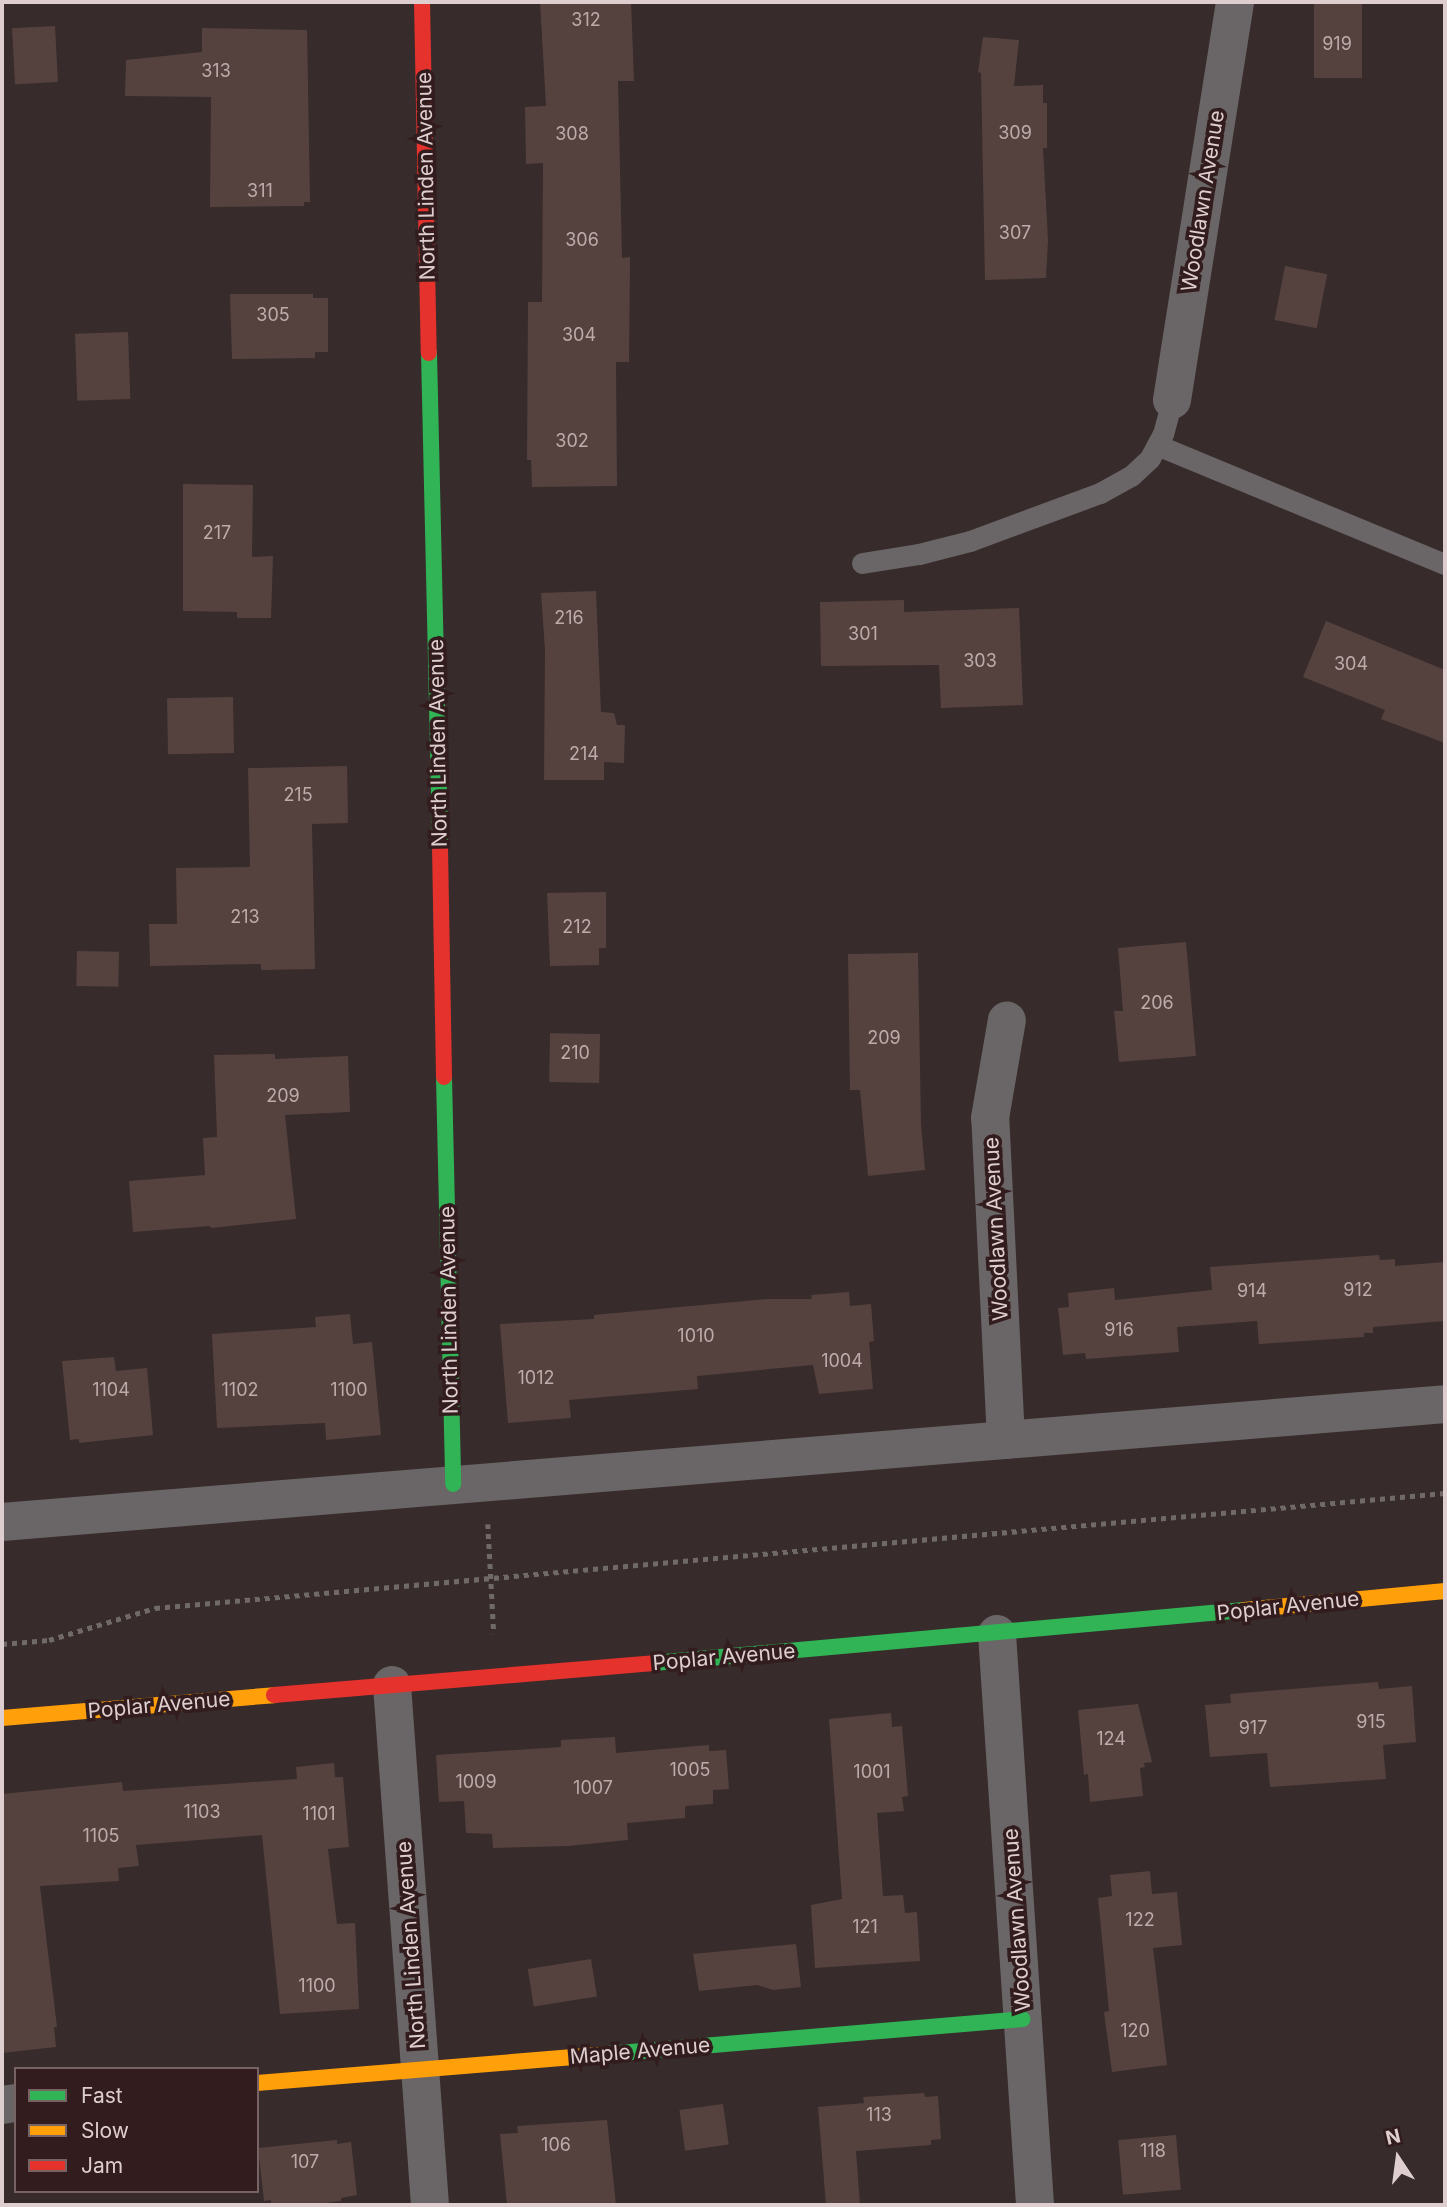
<!DOCTYPE html>
<html>
<head>
<meta charset="utf-8">
<style>
	body { margin:0 }
	#map { position:relative; width:1447px; height:2207px; overflow:hidden; background:#372b2b; font-family:Inter,sans-serif }
	div>[style] { position:absolute }
	.building>* { inset:0; background:#55423e; transform-origin:0 0 }
	.path>* { height:4.5px; margin-top:-2.25px; transform-origin:0; background:repeating-linear-gradient(90deg,#6f696a 0 5px,transparent 0 10px) }
	.lane>* { height:21px; margin:-10.5px; padding:0 10.5px; transform-origin:10.5px; border-radius:10.5px; background:#6a6566 }
	.street>* { height:38px; margin:-19px; padding:0 19px; transform-origin:19px; border-radius:19px; background:#6a6566 }
	.fast>* { height:16px; margin:-8px; padding:0 8px; transform-origin:8px; border-radius:8px; background:#30b455 }
	.slow>* { height:16px; margin:-8px; padding:0 8px; transform-origin:8px; border-radius:8px; background:#ff9f0a }
	.jam>* { height:16px; margin:-8px; padding:0 8px; transform-origin:8px; border-radius:8px; background:#e5322d }
	span { translate:-50% -50%; white-space:nowrap; text-align:center; line-height:1.15; -webkit-text-stroke:7px #321c1d; paint-order:stroke }
	.number-label { font-size:18px; color:#bcabab }
	.number-label span { -webkit-text-stroke-width:0 }
	.street-label { font-size:21px; color:#dececf }
	.frame { position:absolute; inset:0; border:4px solid #dececf; pointer-events:none }
	.legend { position:absolute; left:14px; top:2067px; width:245px; height:126px; box-sizing:border-box; background:#321c1d; border:2px solid #776364; margin:0; padding:9px 12px; list-style:none; font-size:21px; color:#dececf }
	.legend li { display:flex; align-items:center; gap:14px; height:35px }
	.legend b { width:35px; border:2px solid #776364 }
	.north { position:absolute; left:1363px; top:2123px; width:70px; height:70px; -webkit-text-stroke:5px #321c1d; paint-order:stroke; rotate:347deg; font-size:19px; font-weight:700; line-height:28px; text-align:center; color:#dececf }
	.north::after { content:''; display:block; margin:auto; width:24px; height:32px; background:#dececf; clip-path:polygon(50% 0,100% 100%,50% 72%,0 100%) }
</style>
</head>
<body>
<div id="map">
	<div class="building">
		<i style="clip-path:polygon(540px 2px,631px 2px,634px 81px,618px 81px,622px 258px,630px 257px,629px 362px,616px 362px,617px 486px,532px 487px,531px 460px,527px 460px,528px 302px,542px 302px,543px 163px,526px 164px,525px 107px,546px 106px)"></i>
		<i style="left:1314px;top:2px;width:48px;height:76px"></i>
		<i style="left:55px;top:26px;width:56px;height:43px;rotate:87deg"></i>
		<i style="clip-path:polygon(202px 28px,307px 30px,310px 202px,304px 202px,304px 206px,210px 207px,211px 97px,125px 96px,126px 60px,202px 52px)"></i>
		<i style="clip-path:polygon(983px 37px,1019px 40px,1014px 86px,1043px 85px,1043px 103px,1047px 103px,1047px 148px,1043px 148px,1048px 240px,1046px 278px,985px 280px,981px 73px,978px 72px)"></i>
		<i style="left:1285px;top:266px;width:43px;height:55px;rotate:11deg"></i>
		<i style="clip-path:polygon(230px 294px,313px 294px,313px 298px,328px 298px,328px 352px,315px 352px,315px 358px,232px 359px)"></i>
		<i style="left:128px;top:332px;width:67px;height:53px;rotate:88deg"></i>
		<i style="clip-path:polygon(183px 484px,253px 485px,252px 557px,273px 556px,271px 618px,237px 618px,237px 612px,183px 611px)"></i>
		<i style="clip-path:polygon(596px 591px,601px 712px,614px 713px,617px 725px,625px 725px,624px 763px,604px 762px,604px 780px,544px 780px,545px 650px,541px 593px)"></i>
		<i style="clip-path:polygon(904px 600px,904px 612px,1019px 608px,1023px 705px,941px 708px,939px 665px,821px 666px,820px 602px)"></i>
		<i style="clip-path:polygon(1326px 621px,1445px 670px,1445px 743px,1381px 719px,1385px 710px,1303px 677px)"></i>
		<i style="left:233px;top:697px;width:56px;height:66px;rotate:89deg"></i>
		<i style="clip-path:polygon(347px 766px,348px 823px,312px 824px,315px 969px,261px 970px,261px 964px,150px 966px,149px 924px,177px 924px,176px 868px,250px 867px,248px 768px)"></i>
		<i style="clip-path:polygon(606px 892px,606px 948px,599px 948px,599px 965px,550px 966px,547px 893px)"></i>
		<i style="clip-path:polygon(1186px 942px,1196px 1056px,1119px 1062px,1114px 1011px,1123px 1011px,1118px 948px)"></i>
		<i style="left:77px;top:951px;width:42px;height:35px;rotate:1deg"></i>
		<i style="clip-path:polygon(918px 953px,921px 1124px,925px 1170px,868px 1176px,860px 1090px,850px 1090px,848px 954px)"></i>
		<i style="left:600px;top:1034px;width:49px;height:50px;rotate:91deg"></i>
		<i style="clip-path:polygon(275px 1054px,275px 1059px,348px 1056px,350px 1112px,285px 1115px,296px 1219px,211px 1228px,210px 1226px,133px 1232px,129px 1181px,205px 1175px,203px 1138px,217px 1137px,214px 1055px)"></i>
		<i style="clip-path:polygon(1379px 1255px,1380px 1260px,1395px 1259px,1395px 1266px,1445px 1262px,1445px 1321px,1373px 1327px,1373px 1333px,1364px 1333px,1364px 1337px,1259px 1344px,1257px 1321px,1177px 1327px,1179px 1352px,1086px 1359px,1085px 1353px,1063px 1355px,1058px 1308px,1069px 1307px,1068px 1293px,1114px 1288px,1115px 1300px,1212px 1290px,1210px 1267px)"></i>
		<i style="clip-path:polygon(849px 1292px,850px 1306px,871px 1304px,874px 1341px,869px 1342px,873px 1389px,819px 1394px,813px 1365px,697px 1376px,698px 1389px,569px 1400px,571px 1418px,508px 1423px,500px 1324px,594px 1319px,594px 1315px,768px 1299px,812px 1299px,811px 1295px)"></i>
		<i style="clip-path:polygon(350px 1314px,353px 1344px,372px 1342px,381px 1435px,326px 1440px,325px 1423px,217px 1428px,212px 1334px,316px 1327px,315px 1317px)"></i>
		<i style="clip-path:polygon(114px 1357px,116px 1371px,147px 1368px,153px 1435px,79px 1443px,79px 1439px,70px 1440px,62px 1361px)"></i>
		<i style="clip-path:polygon(1378px 1682px,1379px 1689px,1412px 1686px,1416px 1742px,1383px 1745px,1386px 1779px,1270px 1787px,1267px 1753px,1210px 1757px,1205px 1705px,1231px 1703px,1230px 1694px)"></i>
		<i style="clip-path:polygon(1138px 1704px,1152px 1762px,1144px 1763px,1145px 1767px,1140px 1768px,1143px 1796px,1090px 1802px,1088px 1774px,1084px 1775px,1078px 1710px)"></i>
		<i style="clip-path:polygon(891px 1713px,892px 1727px,902px 1726px,908px 1796px,902px 1797px,904px 1811px,877px 1813px,883px 1896px,903px 1895px,905px 1913px,917px 1912px,920px 1961px,815px 1968px,811px 1905px,842px 1899px,829px 1719px)"></i>
		<i style="clip-path:polygon(615px 1737px,616px 1753px,709px 1745px,709px 1751px,726px 1750px,729px 1789px,713px 1790px,713px 1804px,685px 1806px,685px 1818px,627px 1823px,628px 1840px,568px 1846px,493px 1848px,492px 1834px,466px 1833px,464px 1801px,439px 1802px,436px 1755px,561px 1747px,561px 1740px)"></i>
		<i style="clip-path:polygon(334px 1763px,335px 1777px,343px 1777px,349px 1847px,328px 1849px,337px 1924px,355px 1923px,359px 2009px,280px 2014px,262px 1835px,136px 1845px,139px 1866px,118px 1868px,119px 1881px,40px 1886px,57px 2027px,54px 2027px,56px 2047px,2px 2053px,2px 1794px,122px 1782px,123px 1791px,297px 1779px,296px 1767px)"></i>
		<i style="clip-path:polygon(1150px 1871px,1152px 1894px,1177px 1892px,1182px 1945px,1153px 1948px,1167px 2065px,1112px 2072px,1104px 2012px,1109px 2011px,1098px 1898px,1112px 1896px,1110px 1875px)"></i>
		<i style="clip-path:polygon(796px 1944px,801px 1987px,773px 1990px,757px 1985px,699px 1991px,693px 1954px)"></i>
		<i style="left:591px;top:1959px;width:38px;height:64px;rotate:81deg"></i>
		<i style="clip-path:polygon(924px 2093px,925px 2097px,938px 2096px,941px 2139px,931px 2140px,931px 2145px,856px 2151px,860px 2205px,826px 2205px,818px 2107px,864px 2103px,863px 2097px)"></i>
		<i style="left:723px;top:2104px;width:41px;height:44px;rotate:82deg"></i>
		<i style="clip-path:polygon(607px 2120px,616px 2205px,507px 2205px,500px 2134px,518px 2133px,517px 2126px)"></i>
		<i style="left:1176px;top:2135px;width:55px;height:58px;rotate:85deg"></i>
		<i style="clip-path:polygon(337px 2140px,337px 2144px,351px 2142px,357px 2195px,341px 2198px,341px 2201px,309px 2205px,271px 2205px,271px 2200px,264px 2201px,258px 2148px)"></i>
	</div>
	<div class="path">
		<i style="left:488px;top:1524px;width:110px;rotate:86.9deg"></i>
		<i style="left:2px;top:1644px;width:47px;rotate:-4.9deg"></i>
		<i style="left:49px;top:1640px;width:111px;rotate:-16.8deg"></i>
		<i style="left:155px;top:1608px;width:1295px;rotate:-5.09deg"></i>
	</div>
	<div class="lane">
		<i style="left:1157px;top:445px;width:312px;rotate:22.5deg"></i>
		<i style="left:862px;top:563px;width:58px;rotate:-9deg"></i>
		<i style="left:919px;top:554px;width:53px;rotate:-14.3deg"></i>
		<i style="left:970px;top:541px;width:139px;rotate:-20.3deg"></i>
		<i style="left:1100px;top:493px;width:35px;rotate:-29deg"></i>
		<i style="left:1131px;top:476px;width:26px;rotate:-43deg"></i>
		<i style="left:1150px;top:458px;width:27px;rotate:-62deg"></i>
		<i style="left:1163px;top:434px;width:35px;rotate:-75deg"></i>
	</div>
	<div class="street">
		<i style="left:1172px;top:400px;width:403px;rotate:-81deg"></i>
		<i style="left:1006px;top:1440px;width:322px;rotate:-92.8deg"></i>
		<i style="left:990px;top:1118px;width:99px;rotate:-80.2deg"></i>
		<i style="left:2px;top:1522px;width:1448px;rotate:-4.67deg"></i>
		<i style="left:997px;top:1634px;width:572px;rotate:86.19deg"></i>
		<i style="left:392px;top:1685px;width:521px;rotate:85.82deg"></i>
		<i style="left:2px;top:2105px;width:14px;rotate:-8deg"></i>
	</div>
	<div class="fast">
		<i style="left:429px;top:353px;width:494px;rotate:88.7deg"></i>
		<i style="left:444px;top:1077px;width:407px;rotate:88.7deg"></i>
		<i style="left:654px;top:1663px;width:592px;rotate:-5.13deg"></i>
		<i style="left:607px;top:2054px;width:417px;rotate:-4.8deg"></i>
	</div>
	<div class="slow">
		<i style="left:1244px;top:1610px;width:202px;rotate:-5.4deg"></i>
		<i style="left:2px;top:1718px;width:273px;rotate:-4.8deg"></i>
		<i style="left:257px;top:2083px;width:351px;rotate:-4.7deg"></i>
	</div>
	<div class="jam">
		<i style="left:422px;top:2px;width:351px;rotate:88.9deg"></i>
		<i style="left:440px;top:847px;width:230px;rotate:89deg"></i>
		<i style="left:274px;top:1695px;width:381px;rotate:-4.8deg"></i>
	</div>
	<div class="number-label">
		<span style="left:586px;top:20px">312</span>
		<span style="left:1337px;top:44px">919</span>
		<span style="left:216px;top:71px">313</span>
		<span style="left:1015px;top:133px">309</span>
		<span style="left:572px;top:134px">308</span>
		<span style="left:260px;top:191px">311</span>
		<span style="left:1015px;top:233px">307</span>
		<span style="left:582px;top:240px">306</span>
		<span style="left:273px;top:315px">305</span>
		<span style="left:579px;top:335px">304</span>
		<span style="left:572px;top:441px">302</span>
		<span style="left:217px;top:533px">217</span>
		<span style="left:569px;top:618px">216</span>
		<span style="left:863px;top:634px">301</span>
		<span style="left:980px;top:661px">303</span>
		<span style="left:1351px;top:664px">304</span>
		<span style="left:584px;top:754px">214</span>
		<span style="left:298px;top:795px">215</span>
		<span style="left:245px;top:917px">213</span>
		<span style="left:577px;top:927px">212</span>
		<span style="left:1157px;top:1003px">206</span>
		<span style="left:884px;top:1038px">209</span>
		<span style="left:575px;top:1053px">210</span>
		<span style="left:283px;top:1096px">209</span>
		<span style="left:1358px;top:1290px">912</span>
		<span style="left:1252px;top:1291px">914</span>
		<span style="left:1119px;top:1330px">916</span>
		<span style="left:696px;top:1336px">1010</span>
		<span style="left:842px;top:1361px">1004</span>
		<span style="left:536px;top:1378px">1012</span>
		<span style="left:111px;top:1390px">1104</span>
		<span style="left:240px;top:1390px">1102</span>
		<span style="left:349px;top:1390px">1100</span>
		<span style="left:1371px;top:1722px">915</span>
		<span style="left:1253px;top:1728px">917</span>
		<span style="left:1111px;top:1739px">124</span>
		<span style="left:690px;top:1770px">1005</span>
		<span style="left:872px;top:1772px">1001</span>
		<span style="left:476px;top:1782px">1009</span>
		<span style="left:593px;top:1788px">1007</span>
		<span style="left:202px;top:1812px">1103</span>
		<span style="left:319px;top:1814px">1101</span>
		<span style="left:101px;top:1836px">1105</span>
		<span style="left:1140px;top:1920px">122</span>
		<span style="left:865px;top:1927px">121</span>
		<span style="left:317px;top:1986px">1100</span>
		<span style="left:1135px;top:2031px">120</span>
		<span style="left:879px;top:2115px">113</span>
		<span style="left:556px;top:2145px">106</span>
		<span style="left:1153px;top:2151px">118</span>
		<span style="left:305px;top:2162px">107</span>
	</div>
	<div class="street-label">
		<span style="left:426px;top:176px;rotate:-91deg">North Linden Avenue</span>
		<span style="left:1203px;top:201px;rotate:-81deg">Woodlawn Avenue</span>
		<span style="left:438px;top:743px;rotate:-91deg">North Linden Avenue</span>
		<span style="left:996px;top:1229px;rotate:-93deg">Woodlawn Avenue</span>
		<span style="left:449px;top:1310px;rotate:-91deg">North Linden Avenue</span>
		<span style="left:1288px;top:1606px;rotate:-6deg">Poplar Avenue</span>
		<span style="left:724px;top:1657px;rotate:-5deg">Poplar Avenue</span>
		<span style="left:159px;top:1705px;rotate:-5deg">Poplar Avenue</span>
		<span style="left:1017px;top:1920px;rotate:-94deg">Woodlawn Avenue</span>
		<span style="left:411px;top:1945px;rotate:-94deg">North Linden Avenue</span>
		<span style="left:640px;top:2051px;rotate:-5deg">Maple Avenue</span>
	</div>
	<div class="frame"></div>
	<ul class="legend">
	<li><b style="height:9px;background:#30b455"></b>Fast</li>
	<li><b style="height:9px;background:#ff9f0a"></b>Slow</li>
	<li><b style="height:9px;background:#e5322d"></b>Jam</li>
	</ul>
	<div class="north">N</div>
</div>
</body>
</html>
